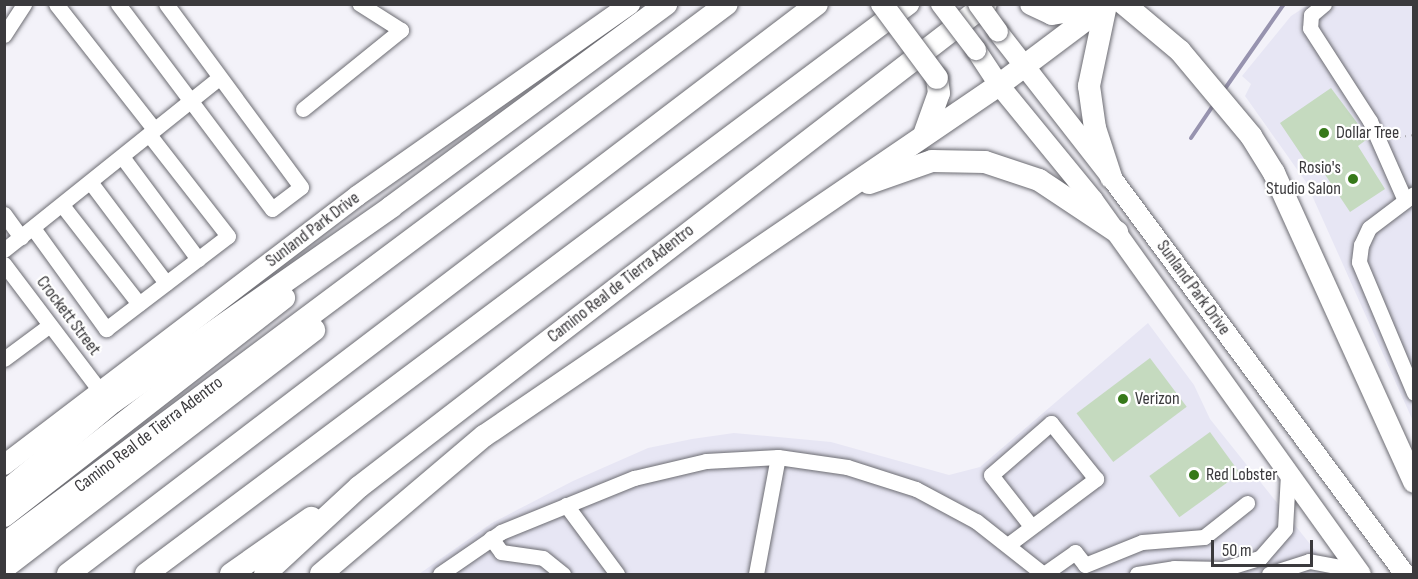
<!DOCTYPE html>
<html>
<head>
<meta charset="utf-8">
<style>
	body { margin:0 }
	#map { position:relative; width:1418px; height:579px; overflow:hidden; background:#f3f2f9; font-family:"Sofia Sans Condensed",sans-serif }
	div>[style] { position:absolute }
	.built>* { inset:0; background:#e7e6f4 }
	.stream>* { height:4px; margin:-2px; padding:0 2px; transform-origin:2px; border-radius:2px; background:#9793af }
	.building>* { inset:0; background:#c5dabf; transform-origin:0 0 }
	.path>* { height:2px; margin-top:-1px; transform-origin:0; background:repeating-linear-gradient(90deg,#afaeb3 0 1.5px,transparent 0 6px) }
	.roads { filter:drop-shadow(0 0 2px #6c6c72) drop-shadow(0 0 2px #6c6c72) }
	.minor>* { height:15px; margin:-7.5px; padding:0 7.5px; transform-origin:7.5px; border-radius:7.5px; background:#fff }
	.major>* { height:20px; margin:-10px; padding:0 10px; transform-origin:10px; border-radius:10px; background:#fff }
	.highway>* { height:22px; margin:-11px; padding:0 11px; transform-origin:11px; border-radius:11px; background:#fff }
	.bridges { filter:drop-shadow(0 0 2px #6c6c72) drop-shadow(0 0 2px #6c6c72) }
	.major-bridge>* { height:20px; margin:-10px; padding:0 10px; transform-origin:10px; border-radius:10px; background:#fff }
	.highway-bridge>* { height:22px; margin:-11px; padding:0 11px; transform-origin:11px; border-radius:11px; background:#fff }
	.dots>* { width:16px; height:16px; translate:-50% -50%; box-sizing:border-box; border:3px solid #fff; border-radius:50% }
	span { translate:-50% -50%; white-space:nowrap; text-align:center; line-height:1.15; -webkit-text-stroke:4.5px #fff; paint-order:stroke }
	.poi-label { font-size:18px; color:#3b3a3d }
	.left { translate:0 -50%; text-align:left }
	.right { translate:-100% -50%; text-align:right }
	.street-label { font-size:18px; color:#3b3a3d }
	.frame { position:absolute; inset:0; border:6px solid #3b3a3d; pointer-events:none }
	.scale { position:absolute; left:1211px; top:540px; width:102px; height:27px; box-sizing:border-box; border:3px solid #3b3a3d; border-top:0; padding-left:8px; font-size:18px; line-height:21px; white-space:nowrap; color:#3b3a3d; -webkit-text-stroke:4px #fff; paint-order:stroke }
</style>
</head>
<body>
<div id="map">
	<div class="built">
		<i style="clip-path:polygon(1308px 5px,1413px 5px,1413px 421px,1306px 182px,1245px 96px,1251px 84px,1242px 76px,1291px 16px)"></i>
		<i style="clip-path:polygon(1148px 323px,1194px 385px,1210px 419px,1334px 574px,419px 574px,492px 523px,573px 481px,648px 448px,692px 439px,734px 433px,831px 442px,949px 475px,980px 467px)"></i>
	</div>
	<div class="stream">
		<i style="left:1224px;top:90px;width:105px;rotate:-55.1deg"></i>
		<i style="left:1191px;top:138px;width:41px;rotate:-55.9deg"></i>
	</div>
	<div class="building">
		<i style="clip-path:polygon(1331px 88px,1358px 124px,1366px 140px,1358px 146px,1385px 189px,1350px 212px,1322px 170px,1315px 175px,1280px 123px)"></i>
		<i style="left:1150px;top:358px;width:61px;height:92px;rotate:53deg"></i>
		<i style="left:1210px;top:432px;width:51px;height:75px;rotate:54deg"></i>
	</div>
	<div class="path">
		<i style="left:1393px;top:138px;width:21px;rotate:-8deg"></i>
	</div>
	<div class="roads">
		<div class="minor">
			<i style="left:56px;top:4px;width:159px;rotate:51.9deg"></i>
			<i style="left:118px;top:4px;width:256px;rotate:53.1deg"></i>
			<i style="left:272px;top:209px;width:36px;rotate:-37deg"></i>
			<i style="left:301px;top:187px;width:227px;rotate:-126.4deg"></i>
			<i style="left:1324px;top:4px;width:17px;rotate:140deg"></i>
			<i style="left:1311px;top:15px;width:13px;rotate:94deg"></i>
			<i style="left:1310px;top:28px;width:111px;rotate:57.2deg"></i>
			<i style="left:1370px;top:121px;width:84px;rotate:66.2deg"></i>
			<i style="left:4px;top:35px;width:37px;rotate:-57deg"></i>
			<i style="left:303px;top:109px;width:126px;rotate:-38.9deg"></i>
			<i style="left:401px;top:30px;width:49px;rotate:-147.6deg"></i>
			<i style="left:123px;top:158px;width:126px;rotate:53.4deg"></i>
			<i style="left:91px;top:183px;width:125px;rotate:53.1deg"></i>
			<i style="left:1414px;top:194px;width:56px;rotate:142.9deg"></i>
			<i style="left:1369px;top:228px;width:19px;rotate:115deg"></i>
			<i style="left:1361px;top:245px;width:17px;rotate:97deg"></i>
			<i style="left:1359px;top:262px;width:142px;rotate:67.2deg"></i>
			<i style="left:62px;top:205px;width:125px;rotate:52.1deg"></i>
			<i style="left:4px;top:214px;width:29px;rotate:54deg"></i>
			<i style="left:33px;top:228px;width:125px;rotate:54.1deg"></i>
			<i style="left:106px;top:329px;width:153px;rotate:-37.3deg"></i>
			<i style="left:228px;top:236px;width:125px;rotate:-127.9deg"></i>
			<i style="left:4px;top:250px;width:275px;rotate:-38.7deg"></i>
			<i style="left:4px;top:264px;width:159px;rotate:52.9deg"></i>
			<i style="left:4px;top:359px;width:57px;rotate:-36.5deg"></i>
			<i style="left:566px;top:505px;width:86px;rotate:53.5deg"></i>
			<i style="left:491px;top:538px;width:17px;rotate:54deg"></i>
			<i style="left:501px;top:552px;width:42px;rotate:8.1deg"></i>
			<i style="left:543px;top:558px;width:26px;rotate:39deg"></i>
			<i style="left:1009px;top:544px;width:109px;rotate:-36.8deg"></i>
			<i style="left:1096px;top:479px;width:72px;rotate:-128.8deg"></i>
			<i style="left:1051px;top:423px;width:79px;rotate:139.1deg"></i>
			<i style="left:991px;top:475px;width:65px;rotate:51.9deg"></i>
			<i style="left:440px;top:574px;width:74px;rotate:-34.5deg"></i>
			<i style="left:501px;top:532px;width:144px;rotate:-22.1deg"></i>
			<i style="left:634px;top:478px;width:74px;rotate:-13.3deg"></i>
			<i style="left:706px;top:461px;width:72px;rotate:-3.2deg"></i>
			<i style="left:778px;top:457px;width:70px;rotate:8.2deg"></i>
			<i style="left:847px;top:467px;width:72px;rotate:17.7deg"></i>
			<i style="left:916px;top:489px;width:68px;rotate:28.1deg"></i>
			<i style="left:976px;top:521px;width:85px;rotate:38.3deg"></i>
			<i style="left:756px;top:574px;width:119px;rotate:-79.4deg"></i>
			<i style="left:1044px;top:574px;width:38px;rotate:-35deg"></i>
			<i style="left:1075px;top:552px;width:16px;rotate:52deg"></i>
			<i style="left:1085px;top:565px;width:61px;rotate:-22deg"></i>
			<i style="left:1142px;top:542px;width:62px;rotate:-4.6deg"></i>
			<i style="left:1204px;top:537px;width:55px;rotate:-38.3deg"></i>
			<i style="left:1137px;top:574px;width:37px;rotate:-9deg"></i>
			<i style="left:1174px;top:568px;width:49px;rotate:1.2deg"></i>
			<i style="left:1223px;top:569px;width:39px;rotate:-17deg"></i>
			<i style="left:1260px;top:558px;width:38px;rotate:-49deg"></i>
			<i style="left:1285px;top:529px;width:55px;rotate:-86.9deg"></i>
			<i style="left:1269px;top:574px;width:42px;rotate:-18deg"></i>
			<i style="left:1309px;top:561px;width:49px;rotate:10.6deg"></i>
		</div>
		<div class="major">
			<i style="left:998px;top:32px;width:184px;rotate:52.1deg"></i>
			<i style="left:1111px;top:177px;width:494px;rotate:53.5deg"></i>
			<i style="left:976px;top:50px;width:42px;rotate:56.7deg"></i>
			<i style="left:999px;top:85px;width:149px;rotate:50.7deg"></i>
			<i style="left:1093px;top:200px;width:460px;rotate:54.4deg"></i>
			<i style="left:4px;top:465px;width:444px;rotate:-37.3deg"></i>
			<i style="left:357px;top:196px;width:334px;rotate:-35.1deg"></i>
		</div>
		<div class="highway">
			<i style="left:1031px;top:4px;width:23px;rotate:25deg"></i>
			<i style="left:1052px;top:14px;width:55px;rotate:-9.5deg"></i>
			<i style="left:1106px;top:5px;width:83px;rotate:101.9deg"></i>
			<i style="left:1089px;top:86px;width:42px;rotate:81.9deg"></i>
			<i style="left:1095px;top:128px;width:52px;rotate:71.9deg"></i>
			<i style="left:1124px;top:4px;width:73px;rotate:40deg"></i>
			<i style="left:1180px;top:51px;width:111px;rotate:50.1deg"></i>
			<i style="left:1251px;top:136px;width:44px;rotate:58.1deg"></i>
			<i style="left:1274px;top:173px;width:339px;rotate:65.6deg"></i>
			<i style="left:925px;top:132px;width:41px;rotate:-70.3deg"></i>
			<i style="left:939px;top:93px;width:15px;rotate:-98deg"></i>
			<i style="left:869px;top:183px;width:67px;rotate:-19.2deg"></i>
			<i style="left:932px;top:161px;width:53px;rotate:1.1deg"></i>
			<i style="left:985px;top:162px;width:57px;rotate:18.4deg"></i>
			<i style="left:1039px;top:180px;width:94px;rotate:33.7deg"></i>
			<i style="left:4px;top:493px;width:142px;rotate:-39.9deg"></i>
			<i style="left:113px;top:402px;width:340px;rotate:-35deg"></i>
			<i style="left:391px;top:207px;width:342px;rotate:-36.4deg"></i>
			<i style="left:4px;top:516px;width:355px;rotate:-37.9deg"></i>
			<i style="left:4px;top:544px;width:902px;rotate:-36.76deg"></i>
			<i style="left:4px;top:568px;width:391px;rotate:-37.5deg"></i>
			<i style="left:68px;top:574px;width:941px;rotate:-37.27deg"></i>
			<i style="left:146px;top:574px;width:952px;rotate:-36.8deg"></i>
			<i style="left:231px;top:574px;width:98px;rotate:-35deg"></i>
			<i style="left:265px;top:574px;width:128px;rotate:-42.8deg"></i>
			<i style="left:359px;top:487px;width:791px;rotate:-37.61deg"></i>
			<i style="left:321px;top:574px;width:214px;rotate:-40.3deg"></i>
			<i style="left:484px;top:436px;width:623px;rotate:-34.28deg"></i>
			<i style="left:999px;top:85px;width:135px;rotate:-36.9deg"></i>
		</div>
	</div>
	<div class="bridges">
		<div class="major-bridge">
			<i style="left:941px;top:4px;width:58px;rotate:52.7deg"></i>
			<i style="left:978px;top:4px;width:34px;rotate:54deg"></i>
		</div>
		<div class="highway-bridge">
			<i style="left:882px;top:4px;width:92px;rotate:53.4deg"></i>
		</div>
	</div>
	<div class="dots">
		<i style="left:1324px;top:133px;background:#367919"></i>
		<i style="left:1353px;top:179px;background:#367919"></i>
		<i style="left:1123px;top:399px;background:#367919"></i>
		<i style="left:1194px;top:475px;background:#367919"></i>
	</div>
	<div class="poi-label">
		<span class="left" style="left:1336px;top:133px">Dollar Tree</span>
		<span class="right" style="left:1341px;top:179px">Rosio's<br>Studio Salon</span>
		<span class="left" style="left:1135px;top:399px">Verizon</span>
		<span class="left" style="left:1206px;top:475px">Red Lobster</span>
	</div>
	<div class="street-label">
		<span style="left:313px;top:230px;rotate:-37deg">Sunland Park Drive</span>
		<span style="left:621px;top:284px;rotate:-38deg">Camino Real de Tierra Adentro</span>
		<span style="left:1193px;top:288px;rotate:54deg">Sunland Park Drive</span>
		<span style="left:68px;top:316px;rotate:53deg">Crockett Street</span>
		<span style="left:149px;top:435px;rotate:-37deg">Camino Real de Tierra Adentro</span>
	</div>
	<div class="frame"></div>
	<div class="scale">50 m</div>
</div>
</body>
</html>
